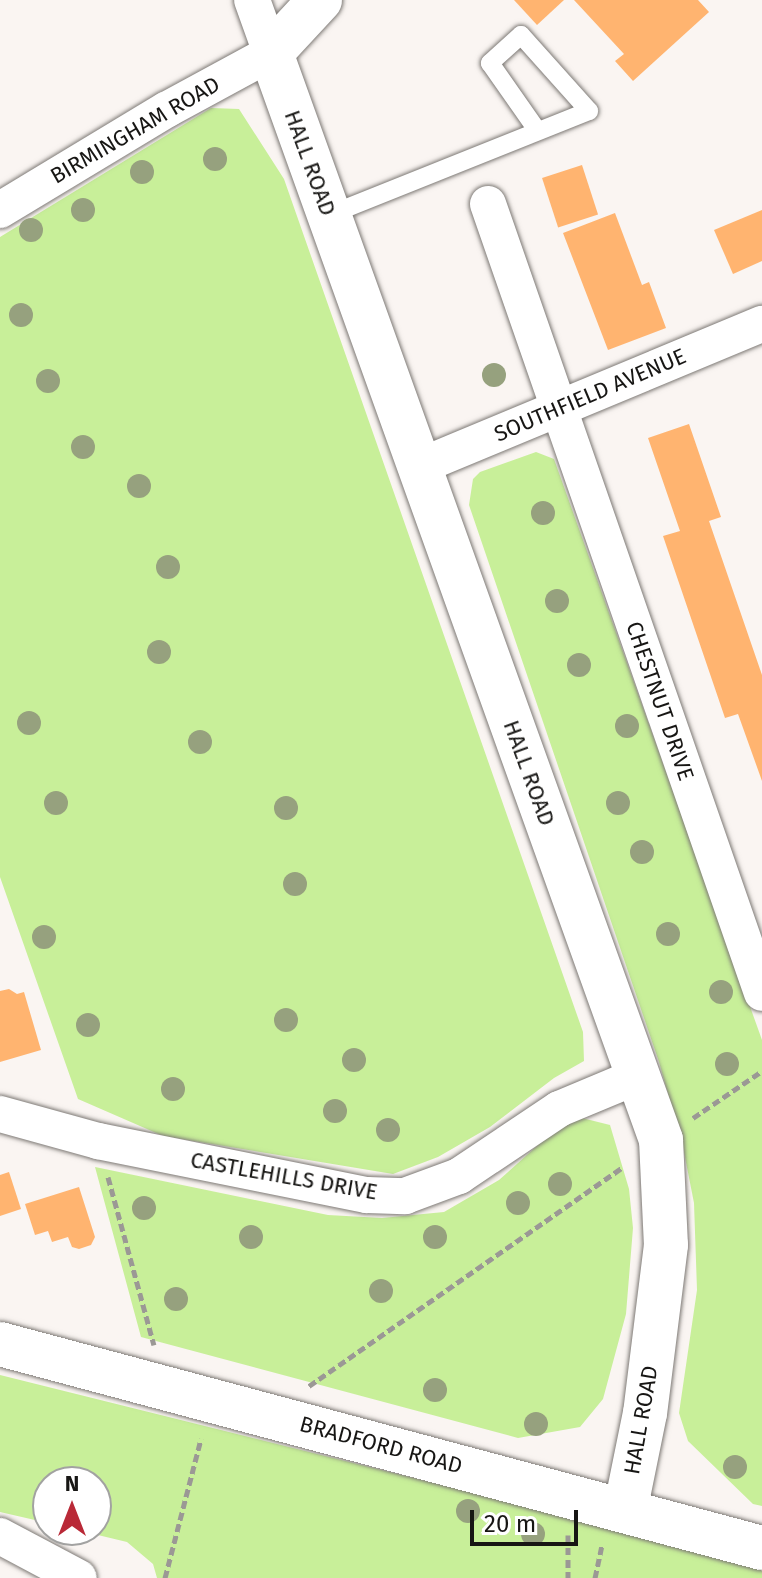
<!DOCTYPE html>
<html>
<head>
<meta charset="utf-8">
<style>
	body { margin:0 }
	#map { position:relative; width:762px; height:1578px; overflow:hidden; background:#faf5f2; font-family:"Fira Sans",sans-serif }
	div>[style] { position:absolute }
	.green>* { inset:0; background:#c8ef99 }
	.building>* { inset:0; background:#ffb470; transform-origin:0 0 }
	.path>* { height:5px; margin-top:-2.5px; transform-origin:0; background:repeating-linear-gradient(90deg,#9b9895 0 8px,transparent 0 12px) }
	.roads { filter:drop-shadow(0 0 2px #7d7975) drop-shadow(0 0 2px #7d7975) }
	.service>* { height:18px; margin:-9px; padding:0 9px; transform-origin:9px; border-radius:9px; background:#fff }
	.minor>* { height:36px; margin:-18px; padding:0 18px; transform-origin:18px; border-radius:18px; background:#fff }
	.secondary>* { height:44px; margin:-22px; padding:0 22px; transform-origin:22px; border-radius:22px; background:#fff }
	.trees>* { width:24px; height:24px; margin:-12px; border-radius:50%; background:#96a17e }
	span { translate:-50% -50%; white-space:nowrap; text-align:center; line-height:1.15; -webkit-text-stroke:6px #fff; paint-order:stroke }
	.street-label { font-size:22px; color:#171614 }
	.north { position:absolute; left:32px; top:1466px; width:80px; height:80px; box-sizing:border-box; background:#fff; border:2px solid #a2a2a1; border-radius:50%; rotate:0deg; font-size:22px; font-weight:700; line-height:32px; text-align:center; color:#171614 }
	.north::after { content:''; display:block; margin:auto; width:28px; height:36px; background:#b92937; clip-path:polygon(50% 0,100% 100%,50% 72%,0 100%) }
	.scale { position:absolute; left:470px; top:1510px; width:108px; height:36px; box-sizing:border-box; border:4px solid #171614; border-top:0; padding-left:10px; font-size:24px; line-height:28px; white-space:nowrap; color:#171614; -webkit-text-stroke:6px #fff; paint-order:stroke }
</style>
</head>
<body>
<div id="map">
	<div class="green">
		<i style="clip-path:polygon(211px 108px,239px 109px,284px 179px,583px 1032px,584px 1061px,554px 1078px,490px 1127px,438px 1157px,393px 1174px,163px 1136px,78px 1099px,0 877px,0 237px)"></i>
		<i style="clip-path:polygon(536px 452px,554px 459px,762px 1040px,762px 1506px,753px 1504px,688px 1441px,679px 1413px,697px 1290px,694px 1203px,683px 1147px,659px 1062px,469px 505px,473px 479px,480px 472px)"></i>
		<i style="clip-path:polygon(578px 1117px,610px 1125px,629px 1189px,633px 1228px,626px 1314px,603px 1399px,580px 1427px,518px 1438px,141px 1337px,95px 1167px,328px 1215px,382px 1218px,444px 1212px,499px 1180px,557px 1128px)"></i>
		<i style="clip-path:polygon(0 1375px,502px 1500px,762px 1569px,762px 1578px,157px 1578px,153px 1564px,127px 1542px,77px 1530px,96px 1530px,96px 1482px,48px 1482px,48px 1523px,0 1512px)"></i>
	</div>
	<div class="building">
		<i style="clip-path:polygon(514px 0,564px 0,537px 25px)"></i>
		<i style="clip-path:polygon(574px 0,698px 0,709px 12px,633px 81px,615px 61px,624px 54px)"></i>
		<i style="left:582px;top:165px;width:52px;height:42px;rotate:72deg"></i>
		<i style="clip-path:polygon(762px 210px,762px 261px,733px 274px,714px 230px)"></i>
		<i style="clip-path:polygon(615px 213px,642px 285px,649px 282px,666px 328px,608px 350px,563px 233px)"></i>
		<i style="clip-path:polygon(689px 424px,721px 517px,709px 521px,762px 675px,762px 781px,738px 714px,725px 718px,663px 536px,680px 531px,648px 438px)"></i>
		<i style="clip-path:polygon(9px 989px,17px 994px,24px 992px,41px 1050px,0 1062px,0 991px)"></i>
		<i style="clip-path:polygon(9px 1172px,21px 1209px,0 1216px,0 1175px)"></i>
		<i style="clip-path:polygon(79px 1187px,95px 1237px,91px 1245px,79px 1249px,72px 1247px,68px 1237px,52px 1242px,48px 1231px,35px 1235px,25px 1204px)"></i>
	</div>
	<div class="path">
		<i style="left:693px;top:1118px;width:83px;rotate:-34.3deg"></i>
		<i style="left:108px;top:1177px;width:174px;rotate:74.7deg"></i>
		<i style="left:309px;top:1386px;width:383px;rotate:-34.9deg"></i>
		<i style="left:568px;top:1535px;width:43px;rotate:90deg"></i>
		<i style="left:165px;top:1578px;width:144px;rotate:-75.5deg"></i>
		<i style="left:595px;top:1578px;width:34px;rotate:-78deg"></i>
	</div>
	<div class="roads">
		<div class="service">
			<i style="left:329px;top:215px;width:280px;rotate:-21.8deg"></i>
			<i style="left:589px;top:111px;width:102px;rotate:-131.8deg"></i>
			<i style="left:521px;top:35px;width:42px;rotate:137.9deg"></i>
			<i style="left:490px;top:63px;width:82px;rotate:55deg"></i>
		</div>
		<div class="minor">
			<i style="left:488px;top:204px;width:835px;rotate:70.85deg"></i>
			<i style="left:0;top:210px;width:194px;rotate:-31.1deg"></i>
			<i style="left:166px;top:110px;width:119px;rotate:-28.5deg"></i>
			<i style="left:271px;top:53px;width:56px;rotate:-109.7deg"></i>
			<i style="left:418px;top:467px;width:373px;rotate:-22.6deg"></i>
			<i style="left:0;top:1114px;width:102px;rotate:15.4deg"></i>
			<i style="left:98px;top:1141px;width:274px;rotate:11.4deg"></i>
			<i style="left:367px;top:1195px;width:38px;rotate:2deg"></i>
			<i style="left:405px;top:1196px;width:58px;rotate:-20.3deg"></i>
			<i style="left:459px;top:1176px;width:120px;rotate:-33.8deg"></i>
			<i style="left:559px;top:1109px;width:86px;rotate:-22.7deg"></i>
			<i style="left:0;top:1536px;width:89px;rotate:28deg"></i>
		</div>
		<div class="secondary">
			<i style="left:320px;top:0;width:72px;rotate:132.8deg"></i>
			<i style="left:271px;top:53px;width:1155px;rotate:70.26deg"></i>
			<i style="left:661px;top:1140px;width:105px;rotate:87.3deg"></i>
			<i style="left:666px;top:1245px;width:169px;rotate:97.1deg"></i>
			<i style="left:645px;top:1413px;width:100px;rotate:101.5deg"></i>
			<i style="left:0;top:1344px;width:789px;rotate:14.99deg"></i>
		</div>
	</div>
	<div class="trees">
		<i style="left:215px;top:159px"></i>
		<i style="left:142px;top:172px"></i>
		<i style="left:83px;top:210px"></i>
		<i style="left:31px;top:230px"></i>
		<i style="left:21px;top:315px"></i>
		<i style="left:494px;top:375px"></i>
		<i style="left:48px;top:381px"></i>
		<i style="left:83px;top:447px"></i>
		<i style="left:139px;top:486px"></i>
		<i style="left:543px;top:513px"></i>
		<i style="left:168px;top:567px"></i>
		<i style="left:557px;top:601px"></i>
		<i style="left:159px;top:652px"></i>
		<i style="left:579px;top:665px"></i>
		<i style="left:29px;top:723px"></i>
		<i style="left:627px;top:726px"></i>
		<i style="left:200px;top:742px"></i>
		<i style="left:56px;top:803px"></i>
		<i style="left:618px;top:803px"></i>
		<i style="left:286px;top:808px"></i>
		<i style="left:642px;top:852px"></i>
		<i style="left:295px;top:884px"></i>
		<i style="left:668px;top:934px"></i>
		<i style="left:44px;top:937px"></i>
		<i style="left:721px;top:992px"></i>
		<i style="left:286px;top:1020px"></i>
		<i style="left:88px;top:1025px"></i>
		<i style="left:354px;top:1060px"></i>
		<i style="left:727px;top:1064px"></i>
		<i style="left:173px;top:1089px"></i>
		<i style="left:335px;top:1111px"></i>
		<i style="left:388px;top:1130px"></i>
		<i style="left:560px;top:1184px"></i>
		<i style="left:518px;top:1203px"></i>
		<i style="left:144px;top:1208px"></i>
		<i style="left:251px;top:1237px"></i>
		<i style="left:435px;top:1237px"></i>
		<i style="left:381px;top:1291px"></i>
		<i style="left:176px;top:1299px"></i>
		<i style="left:435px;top:1390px"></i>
		<i style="left:536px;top:1424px"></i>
		<i style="left:735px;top:1467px"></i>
		<i style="left:468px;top:1511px"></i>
		<i style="left:533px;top:1534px"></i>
	</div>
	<div class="street-label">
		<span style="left:135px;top:130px;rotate:-30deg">BIRMINGHAM ROAD</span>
		<span style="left:310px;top:163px;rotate:70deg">HALL ROAD</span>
		<span style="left:590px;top:395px;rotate:-23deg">SOUTHFIELD AVENUE</span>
		<span style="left:660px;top:701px;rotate:71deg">CHESTNUT DRIVE</span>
		<span style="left:529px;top:773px;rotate:70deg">HALL ROAD</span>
		<span style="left:284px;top:1176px;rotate:10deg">CASTLEHILLS DRIVE</span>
		<span style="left:641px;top:1420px;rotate:-80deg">HALL ROAD</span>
		<span style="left:381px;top:1445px;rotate:15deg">BRADFORD ROAD</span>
	</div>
	<div class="north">N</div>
	<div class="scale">20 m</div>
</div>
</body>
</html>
